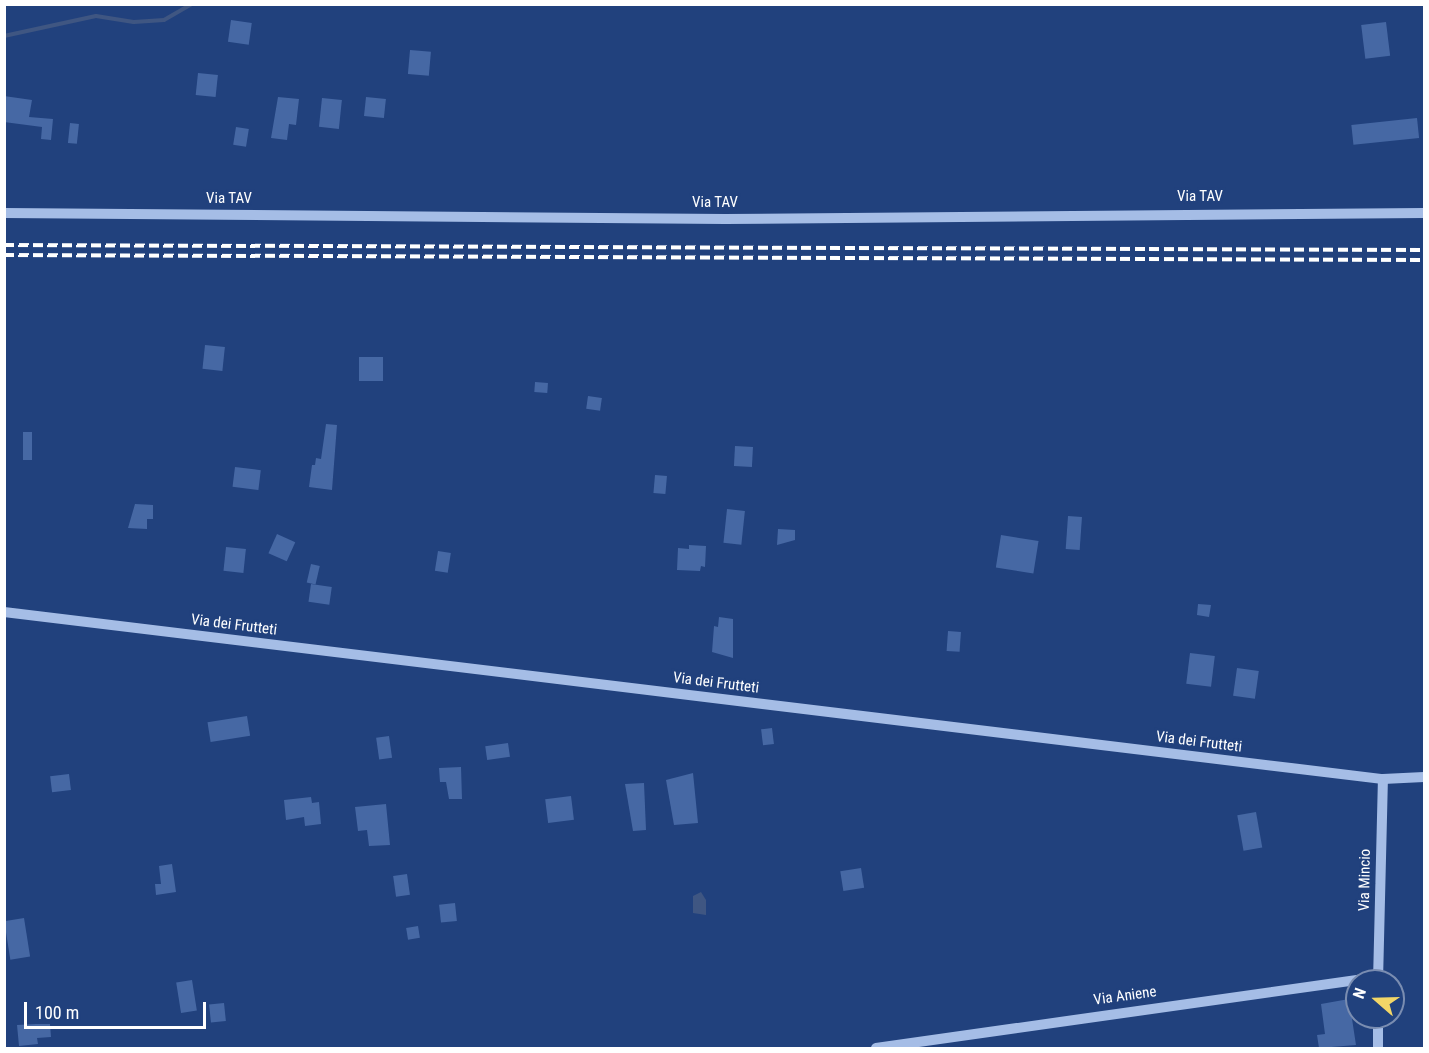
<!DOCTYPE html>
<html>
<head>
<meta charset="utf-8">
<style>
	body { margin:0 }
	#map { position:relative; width:1429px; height:1053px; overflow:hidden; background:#21417d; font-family:"Roboto Condensed",sans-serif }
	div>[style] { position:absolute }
	.water>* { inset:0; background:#3f5682 }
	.stream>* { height:4px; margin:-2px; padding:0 2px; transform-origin:2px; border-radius:2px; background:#3f5682 }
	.building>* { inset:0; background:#4668a4; transform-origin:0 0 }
	.minor>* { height:10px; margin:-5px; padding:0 5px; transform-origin:5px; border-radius:5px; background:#a5bde6 }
	.rail>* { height:4px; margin-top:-2px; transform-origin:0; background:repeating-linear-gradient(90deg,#fff 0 10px,transparent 0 14.5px) }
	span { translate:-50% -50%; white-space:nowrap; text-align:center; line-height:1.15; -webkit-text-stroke:5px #21417d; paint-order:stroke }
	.street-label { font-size:15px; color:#fff }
	.frame { position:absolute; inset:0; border:6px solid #fff; pointer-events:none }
	.north { position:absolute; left:1345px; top:969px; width:60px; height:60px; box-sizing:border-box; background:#21417d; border:2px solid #7a8db1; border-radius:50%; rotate:290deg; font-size:16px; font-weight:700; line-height:24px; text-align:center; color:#fff }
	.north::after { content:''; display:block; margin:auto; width:21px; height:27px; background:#f2d667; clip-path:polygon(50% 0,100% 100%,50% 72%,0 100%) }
	.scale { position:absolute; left:24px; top:1002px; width:182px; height:27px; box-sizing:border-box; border:3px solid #fff; border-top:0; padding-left:8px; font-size:18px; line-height:21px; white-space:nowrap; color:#fff; -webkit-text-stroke:4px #21417d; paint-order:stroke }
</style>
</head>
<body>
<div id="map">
	<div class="water">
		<i style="clip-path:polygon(701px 892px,706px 900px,706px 915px,693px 913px,693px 896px)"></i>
	</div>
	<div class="stream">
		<i style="left:265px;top:4px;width:28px"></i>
		<i style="left:4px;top:36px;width:94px;rotate:-12.3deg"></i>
		<i style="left:96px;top:16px;width:38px;rotate:9deg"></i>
		<i style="left:134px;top:22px;width:30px;rotate:-4deg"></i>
		<i style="left:164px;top:20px;width:32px;rotate:-30deg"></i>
	</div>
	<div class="building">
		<i style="left:231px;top:20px;width:21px;height:22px;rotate:8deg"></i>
		<i style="left:1386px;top:22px;width:34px;height:25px;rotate:83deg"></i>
		<i style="left:410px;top:50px;width:21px;height:24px;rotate:5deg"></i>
		<i style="left:198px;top:73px;width:20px;height:22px;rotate:6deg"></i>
		<i style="clip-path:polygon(4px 96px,32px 100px,29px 117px,53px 119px,51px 140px,41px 139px,42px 127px,4px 122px)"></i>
		<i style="clip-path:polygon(278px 97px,299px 99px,296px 125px,289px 124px,287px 140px,271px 138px)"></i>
		<i style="left:366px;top:97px;width:20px;height:19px;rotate:6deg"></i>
		<i style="left:322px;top:98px;width:20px;height:29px;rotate:6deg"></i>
		<i style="left:1417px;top:118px;width:20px;height:66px;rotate:84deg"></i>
		<i style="left:70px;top:123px;width:9px;height:20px;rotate:6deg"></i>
		<i style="left:236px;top:127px;width:13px;height:18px;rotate:9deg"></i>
		<i style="left:205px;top:345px;width:20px;height:24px;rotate:6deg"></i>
		<i style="left:359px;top:357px;width:24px;height:24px"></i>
		<i style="left:535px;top:382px;width:13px;height:10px;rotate:4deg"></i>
		<i style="left:588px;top:396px;width:14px;height:13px;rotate:8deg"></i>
		<i style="clip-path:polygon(326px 424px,337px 425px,332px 490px,309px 487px,312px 465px,315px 465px,316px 458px,321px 459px)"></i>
		<i style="left:23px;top:432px;width:9px;height:28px"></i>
		<i style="left:735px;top:446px;width:18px;height:20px;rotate:3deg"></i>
		<i style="left:235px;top:467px;width:26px;height:20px;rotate:7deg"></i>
		<i style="left:655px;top:475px;width:12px;height:18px;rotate:5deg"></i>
		<i style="clip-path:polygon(135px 504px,153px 505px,153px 519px,147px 519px,147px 529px,128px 528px)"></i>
		<i style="left:727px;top:509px;width:18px;height:34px;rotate:6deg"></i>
		<i style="left:1068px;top:516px;width:14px;height:33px;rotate:4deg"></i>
		<i style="clip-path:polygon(778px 529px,795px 530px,795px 540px,777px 545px)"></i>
		<i style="left:277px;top:534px;width:20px;height:21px;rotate:24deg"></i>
		<i style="left:1001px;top:535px;width:38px;height:33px;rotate:9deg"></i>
		<i style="clip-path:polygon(689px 545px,706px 546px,705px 567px,701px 566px,700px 571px,677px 570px,678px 548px,689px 549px)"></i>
		<i style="left:226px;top:547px;width:20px;height:24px;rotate:6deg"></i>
		<i style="left:438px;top:551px;width:13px;height:20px;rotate:9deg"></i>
		<i style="left:311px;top:564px;width:9px;height:19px;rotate:13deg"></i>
		<i style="left:311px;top:584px;width:21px;height:18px;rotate:8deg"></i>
		<i style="clip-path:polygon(1198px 604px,1211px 605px,1209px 617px,1197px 615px)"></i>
		<i style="clip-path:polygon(719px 617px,733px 619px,733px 658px,712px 652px,714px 626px,718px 627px)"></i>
		<i style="left:948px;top:631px;width:13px;height:20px;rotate:4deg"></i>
		<i style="left:1190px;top:653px;width:25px;height:31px;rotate:7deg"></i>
		<i style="left:1237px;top:668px;width:22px;height:28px;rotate:8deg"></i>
		<i style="left:247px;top:716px;width:20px;height:40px;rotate:81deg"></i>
		<i style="left:772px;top:728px;width:16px;height:11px;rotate:83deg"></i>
		<i style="left:389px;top:736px;width:22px;height:13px;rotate:82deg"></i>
		<i style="left:508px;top:743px;width:14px;height:23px;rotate:82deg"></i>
		<i style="clip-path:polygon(461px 767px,462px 799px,449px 799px,446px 782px,440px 782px,439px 768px)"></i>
		<i style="clip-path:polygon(693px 773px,698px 823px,674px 825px,666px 780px)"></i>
		<i style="left:69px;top:774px;width:16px;height:19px;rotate:83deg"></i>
		<i style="clip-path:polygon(644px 783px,646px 830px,633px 831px,625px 784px)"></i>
		<i style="left:571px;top:796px;width:24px;height:26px;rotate:83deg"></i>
		<i style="clip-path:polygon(311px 797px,312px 803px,319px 802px,321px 824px,305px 826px,304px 817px,286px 820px,284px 800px)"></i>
		<i style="clip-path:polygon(386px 804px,390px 845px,369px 846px,367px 830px,358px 831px,355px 807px)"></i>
		<i style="left:1256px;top:812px;width:36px;height:19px;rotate:80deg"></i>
		<i style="clip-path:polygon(172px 864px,176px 892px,156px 895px,155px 884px,161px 884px,159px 866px)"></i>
		<i style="left:861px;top:868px;width:20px;height:21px;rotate:81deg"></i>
		<i style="left:407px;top:874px;width:21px;height:14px;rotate:82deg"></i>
		<i style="left:455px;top:903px;width:18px;height:16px;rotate:84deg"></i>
		<i style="left:24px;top:918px;width:39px;height:20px;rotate:81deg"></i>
		<i style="left:418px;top:926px;width:12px;height:12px;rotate:81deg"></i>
		<i style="left:192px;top:980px;width:31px;height:16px;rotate:81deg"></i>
		<i style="clip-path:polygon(1349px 999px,1356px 1045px,1319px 1048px,1317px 1035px,1325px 1034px,1321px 1004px)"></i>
		<i style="left:224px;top:1003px;width:18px;height:15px;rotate:84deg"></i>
		<i style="clip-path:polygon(36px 1024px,50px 1024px,51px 1037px,37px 1038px,38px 1044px,19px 1046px,17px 1025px)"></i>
	</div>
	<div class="minor">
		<i style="left:4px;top:213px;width:721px;rotate:0.48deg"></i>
		<i style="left:725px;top:219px;width:699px;rotate:-0.49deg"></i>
		<i style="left:4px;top:612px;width:1389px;rotate:6.91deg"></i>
		<i style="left:1383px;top:779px;width:41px;rotate:-2.8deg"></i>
		<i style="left:1378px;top:981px;width:202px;rotate:-88.6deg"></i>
		<i style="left:1378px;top:1017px;width:31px;rotate:90deg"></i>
		<i style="left:876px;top:1048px;width:507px;rotate:-8.05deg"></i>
	</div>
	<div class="rail">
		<i style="left:4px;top:245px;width:1420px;rotate:0.2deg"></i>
		<i style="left:4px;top:255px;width:1420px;rotate:0.2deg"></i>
	</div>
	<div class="street-label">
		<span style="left:1200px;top:197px">Via TAV</span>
		<span style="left:229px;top:199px">Via TAV</span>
		<span style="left:715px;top:203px">Via TAV</span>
		<span style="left:234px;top:625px;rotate:7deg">Via dei Frutteti</span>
		<span style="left:716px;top:683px;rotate:7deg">Via dei Frutteti</span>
		<span style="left:1199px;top:742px;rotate:7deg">Via dei Frutteti</span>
		<span style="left:1365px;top:880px;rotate:-89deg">Via Mincio</span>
		<span style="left:1125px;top:996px;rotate:-8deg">Via Aniene</span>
	</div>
	<div class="frame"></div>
	<div class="north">N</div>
	<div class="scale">100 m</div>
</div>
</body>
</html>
